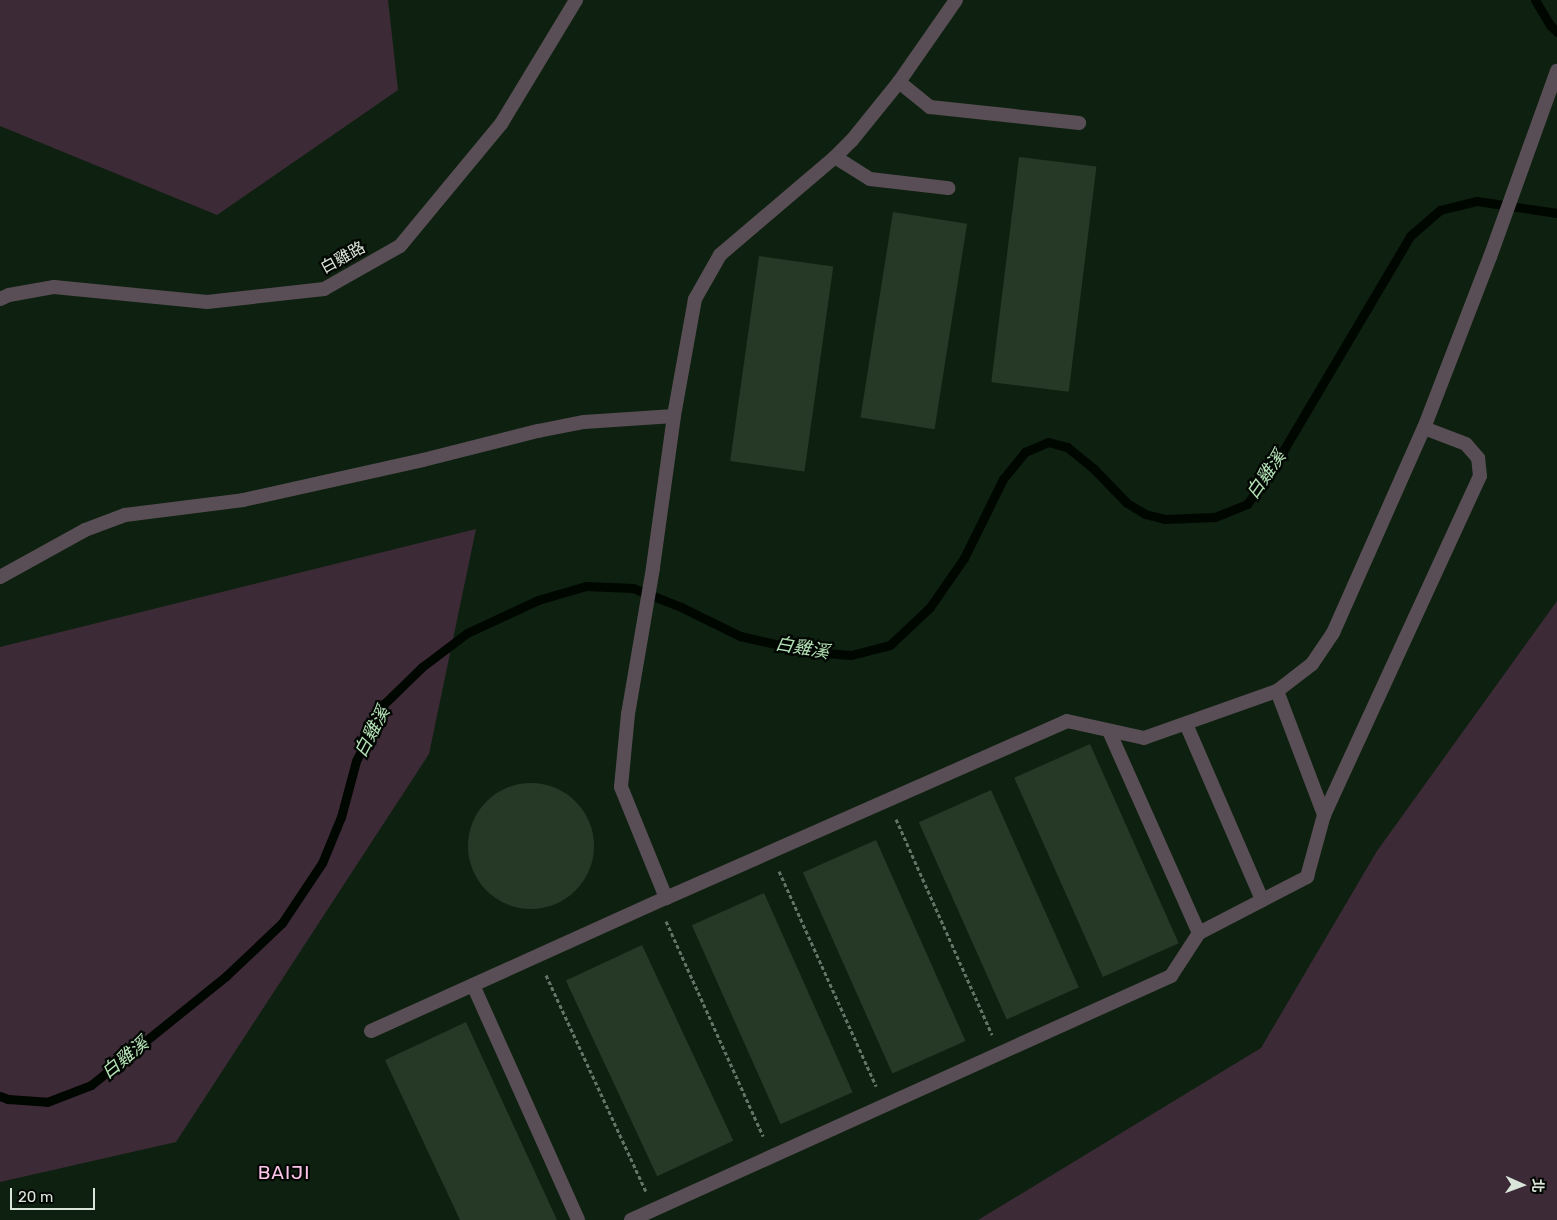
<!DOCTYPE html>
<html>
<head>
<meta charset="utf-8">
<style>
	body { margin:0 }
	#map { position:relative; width:1557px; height:1220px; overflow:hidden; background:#0e200f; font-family:Rubik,"Noto Sans TC",sans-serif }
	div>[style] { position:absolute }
	.green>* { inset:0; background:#3d2a37 }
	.stream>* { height:9px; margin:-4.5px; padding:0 4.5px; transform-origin:4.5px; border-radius:4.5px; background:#000600 }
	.building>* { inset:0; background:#263826; transform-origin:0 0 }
	.round { border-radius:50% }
	.path>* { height:3px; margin-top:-1.5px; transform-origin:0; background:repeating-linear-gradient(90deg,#657466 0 4px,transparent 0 6.5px) }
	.service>* { height:14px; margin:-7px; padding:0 7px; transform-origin:7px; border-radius:7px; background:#594e55 }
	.tertiary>* { height:14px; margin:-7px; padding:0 7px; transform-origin:7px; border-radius:7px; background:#594e55 }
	span { translate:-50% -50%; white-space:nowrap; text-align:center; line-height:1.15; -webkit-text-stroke:4.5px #030703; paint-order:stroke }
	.street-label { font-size:16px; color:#dbe6db }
	.water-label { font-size:18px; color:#b4e3b6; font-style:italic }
	.quarter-label { font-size:19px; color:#fcc3e8; letter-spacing:1px }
	.north { position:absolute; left:1497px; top:1160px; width:50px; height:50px; -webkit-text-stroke:4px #030703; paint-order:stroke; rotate:92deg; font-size:14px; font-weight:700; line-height:20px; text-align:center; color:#dbe6db }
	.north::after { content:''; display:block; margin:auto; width:18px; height:22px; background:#dbe6db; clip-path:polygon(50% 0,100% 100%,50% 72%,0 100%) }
	.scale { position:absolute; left:10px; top:1188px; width:85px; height:22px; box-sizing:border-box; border:2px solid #dbe6db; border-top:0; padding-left:6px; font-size:15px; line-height:18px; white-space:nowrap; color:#dbe6db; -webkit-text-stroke:4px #030703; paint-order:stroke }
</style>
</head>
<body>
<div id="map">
	<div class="green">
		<i style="clip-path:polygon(0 0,388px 0,398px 90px,217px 215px,0 126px)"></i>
		<i style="clip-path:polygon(476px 529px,429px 754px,176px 1142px,0 1182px,0 647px)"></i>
		<i style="clip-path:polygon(1557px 601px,1557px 1220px,978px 1220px,1261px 1048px,1377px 851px)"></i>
	</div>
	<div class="stream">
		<i style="left:1535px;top:0;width:29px;rotate:59deg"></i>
		<i style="left:1550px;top:25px;width:10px;rotate:45deg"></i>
		<i style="left:0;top:1096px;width:9px;rotate:21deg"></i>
		<i style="left:8px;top:1099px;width:39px;rotate:4deg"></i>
		<i style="left:47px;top:1102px;width:47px;rotate:-21.1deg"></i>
		<i style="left:91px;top:1085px;width:174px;rotate:-38.9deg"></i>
		<i style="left:226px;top:976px;width:77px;rotate:-43.4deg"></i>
		<i style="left:282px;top:923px;width:72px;rotate:-56.3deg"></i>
		<i style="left:322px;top:863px;width:50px;rotate:-67.6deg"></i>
		<i style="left:341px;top:817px;width:58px;rotate:-75deg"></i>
		<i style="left:356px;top:761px;width:64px;rotate:-63.8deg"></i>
		<i style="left:384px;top:704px;width:53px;rotate:-44.2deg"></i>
		<i style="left:422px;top:667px;width:56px;rotate:-37.1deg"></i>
		<i style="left:467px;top:633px;width:78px;rotate:-24.9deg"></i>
		<i style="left:538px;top:600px;width:50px;rotate:-16.3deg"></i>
		<i style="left:586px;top:586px;width:47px;rotate:2.4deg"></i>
		<i style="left:633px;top:588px;width:52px;rotate:21.6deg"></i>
		<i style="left:681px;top:607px;width:66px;rotate:26.2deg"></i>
		<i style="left:740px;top:636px;width:73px;rotate:12.7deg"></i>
		<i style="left:811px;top:652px;width:40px;rotate:4.3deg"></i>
		<i style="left:851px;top:655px;width:40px;rotate:-14.4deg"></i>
		<i style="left:890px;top:645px;width:55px;rotate:-43.5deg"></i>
		<i style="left:930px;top:607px;width:60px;rotate:-55.2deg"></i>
		<i style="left:964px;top:558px;width:88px;rotate:-63.7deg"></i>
		<i style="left:1003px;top:479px;width:35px;rotate:-51deg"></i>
		<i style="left:1025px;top:452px;width:25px;rotate:-23deg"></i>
		<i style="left:1048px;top:442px;width:20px;rotate:15deg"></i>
		<i style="left:1067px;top:447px;width:35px;rotate:39deg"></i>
		<i style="left:1094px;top:469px;width:47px;rotate:45.9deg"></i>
		<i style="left:1127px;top:503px;width:21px;rotate:31deg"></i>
		<i style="left:1145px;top:514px;width:21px;rotate:14deg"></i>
		<i style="left:1165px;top:519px;width:50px;rotate:-2.3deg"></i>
		<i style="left:1215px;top:517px;width:35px;rotate:-22deg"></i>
		<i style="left:1247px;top:504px;width:39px;rotate:-53deg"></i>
		<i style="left:1270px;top:473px;width:275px;rotate:-59.4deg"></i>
		<i style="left:1410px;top:236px;width:40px;rotate:-41deg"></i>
		<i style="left:1440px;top:210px;width:38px;rotate:-14deg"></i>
		<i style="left:1477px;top:201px;width:81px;rotate:8.5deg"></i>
	</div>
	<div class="building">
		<i style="left:1019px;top:157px;width:78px;height:227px;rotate:7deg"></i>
		<i style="left:893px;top:212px;width:75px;height:208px;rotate:9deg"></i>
		<i style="left:759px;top:256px;width:75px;height:207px;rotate:8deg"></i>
		<i style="left:1090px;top:744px;width:218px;height:83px;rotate:66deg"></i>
		<i class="round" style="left:468px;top:783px;width:126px;height:126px"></i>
		<i style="left:991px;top:790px;width:216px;height:79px;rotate:66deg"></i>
		<i style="left:876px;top:840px;width:220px;height:80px;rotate:66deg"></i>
		<i style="left:764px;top:893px;width:218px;height:79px;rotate:66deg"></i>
		<i style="left:642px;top:945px;width:216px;height:84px;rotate:65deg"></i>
		<i style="clip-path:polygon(466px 1022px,557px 1220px,460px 1220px,385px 1060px)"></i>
	</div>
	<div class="path">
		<i style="left:896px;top:819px;width:236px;rotate:66deg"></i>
		<i style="left:779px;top:871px;width:236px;rotate:65.7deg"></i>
		<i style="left:666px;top:921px;width:236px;rotate:65.7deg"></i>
		<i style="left:546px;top:975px;width:238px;rotate:65.2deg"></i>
	</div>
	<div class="service">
		<i style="left:956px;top:0;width:100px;rotate:124.8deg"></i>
		<i style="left:899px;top:82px;width:75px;rotate:129deg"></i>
		<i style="left:852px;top:140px;width:24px;rotate:135deg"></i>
		<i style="left:835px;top:157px;width:151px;rotate:139.6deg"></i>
		<i style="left:720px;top:255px;width:51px;rotate:119.6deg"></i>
		<i style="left:695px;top:299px;width:119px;rotate:100.2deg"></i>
		<i style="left:674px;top:416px;width:153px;rotate:97.9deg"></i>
		<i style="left:653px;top:568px;width:148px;rotate:99.7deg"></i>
		<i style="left:628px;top:714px;width:73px;rotate:95.5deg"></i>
		<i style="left:621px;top:787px;width:120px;rotate:67.9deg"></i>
		<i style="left:666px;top:898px;width:438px;rotate:-23.8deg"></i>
		<i style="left:1067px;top:721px;width:79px;rotate:12.4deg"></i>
		<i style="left:1144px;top:738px;width:141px;rotate:-19.5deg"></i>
		<i style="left:1277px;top:691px;width:44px;rotate:-37.6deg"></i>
		<i style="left:1312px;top:664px;width:37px;rotate:-56deg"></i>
		<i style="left:1333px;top:633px;width:224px;rotate:-66.1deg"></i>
		<i style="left:1424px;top:428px;width:183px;rotate:-68.9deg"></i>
		<i style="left:1490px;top:257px;width:198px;rotate:-70.2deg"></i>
		<i style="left:899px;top:82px;width:40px;rotate:39deg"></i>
		<i style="left:930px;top:107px;width:150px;rotate:6.1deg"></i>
		<i style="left:835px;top:157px;width:41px;rotate:32.2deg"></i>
		<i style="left:870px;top:179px;width:79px;rotate:6.6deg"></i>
		<i style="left:0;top:577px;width:97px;rotate:-28.9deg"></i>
		<i style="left:85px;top:530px;width:43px;rotate:-20.6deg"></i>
		<i style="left:125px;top:515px;width:119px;rotate:-7.2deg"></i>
		<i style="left:243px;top:500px;width:184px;rotate:-12.5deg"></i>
		<i style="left:423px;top:460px;width:119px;rotate:-14.2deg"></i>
		<i style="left:538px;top:431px;width:47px;rotate:-11.1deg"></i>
		<i style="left:584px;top:422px;width:90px;rotate:-3.8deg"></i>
		<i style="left:1277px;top:691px;width:133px;rotate:69.2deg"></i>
		<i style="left:1186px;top:724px;width:192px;rotate:66.6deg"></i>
		<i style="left:1109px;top:731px;width:221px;rotate:66deg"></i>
		<i style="left:473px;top:985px;width:257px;rotate:65.9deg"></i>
		<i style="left:371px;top:1031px;width:324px;rotate:-24.3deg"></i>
		<i style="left:631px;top:1220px;width:593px;rotate:-24.32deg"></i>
		<i style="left:1171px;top:976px;width:51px;rotate:-56.9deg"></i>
		<i style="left:1199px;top:933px;width:122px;rotate:-27.4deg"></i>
		<i style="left:1307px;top:877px;width:64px;rotate:-74.7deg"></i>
		<i style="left:1324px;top:815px;width:373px;rotate:-65.3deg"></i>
		<i style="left:1480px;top:476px;width:18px;rotate:-96deg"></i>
		<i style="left:1478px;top:458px;width:18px;rotate:-131deg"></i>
		<i style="left:1466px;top:444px;width:45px;rotate:-159.1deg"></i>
	</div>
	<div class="tertiary">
		<i style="left:0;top:299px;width:10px;rotate:-24deg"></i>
		<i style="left:9px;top:295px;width:46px;rotate:-10.1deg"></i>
		<i style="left:54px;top:287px;width:154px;rotate:5.6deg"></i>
		<i style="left:207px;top:302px;width:118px;rotate:-6.3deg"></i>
		<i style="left:324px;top:289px;width:87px;rotate:-29.5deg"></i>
		<i style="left:400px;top:246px;width:158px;rotate:-50.4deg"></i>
		<i style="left:501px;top:124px;width:145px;rotate:-58.8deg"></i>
	</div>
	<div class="street-label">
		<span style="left:343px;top:258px;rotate:-29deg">白雞路</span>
	</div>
	<div class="water-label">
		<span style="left:1266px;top:475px;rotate:-55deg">白雞溪</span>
		<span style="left:802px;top:648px;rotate:10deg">白雞溪</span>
		<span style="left:372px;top:732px;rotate:-62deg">白雞溪</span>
		<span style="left:125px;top:1058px;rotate:-39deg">白雞溪</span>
	</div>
	<div class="quarter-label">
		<span style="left:284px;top:1173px">BAIJI</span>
	</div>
	<div class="north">北</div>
	<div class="scale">20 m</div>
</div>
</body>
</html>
